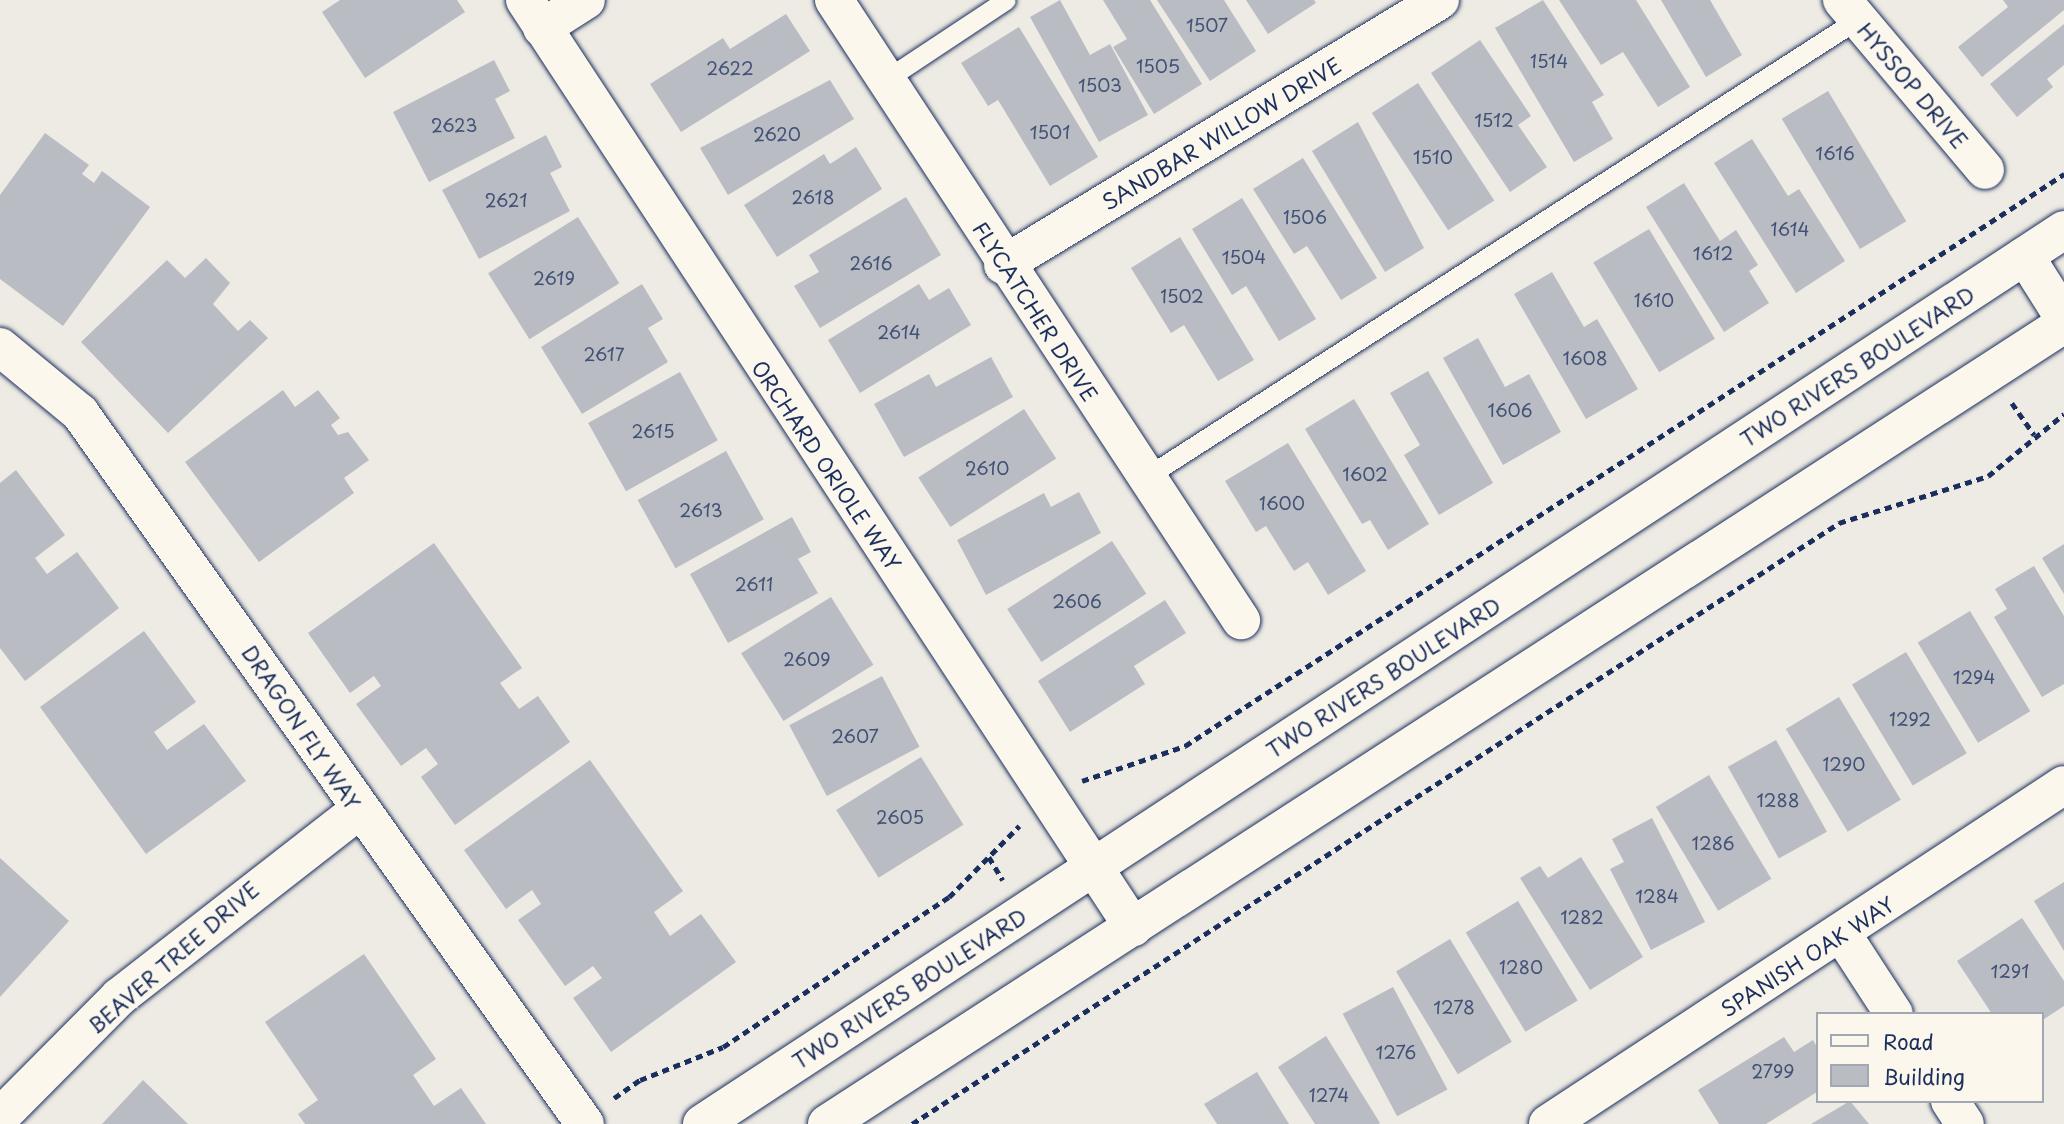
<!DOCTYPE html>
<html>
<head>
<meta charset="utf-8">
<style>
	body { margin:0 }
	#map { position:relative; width:2064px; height:1124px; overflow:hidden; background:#eeebe4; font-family:"Playpen Sans",sans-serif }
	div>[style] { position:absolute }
	.building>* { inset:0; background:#b9bcc3; transform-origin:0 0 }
	.path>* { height:4.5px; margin-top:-2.25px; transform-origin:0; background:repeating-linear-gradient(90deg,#1b2f5e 0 7px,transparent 0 12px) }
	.roads { filter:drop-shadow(0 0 2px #1b2f5e) drop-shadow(0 0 2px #1b2f5e) }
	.lane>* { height:19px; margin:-9.5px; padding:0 9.5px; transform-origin:9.5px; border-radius:9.5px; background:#fbf7ec }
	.street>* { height:38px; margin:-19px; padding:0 19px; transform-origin:19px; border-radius:19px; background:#fbf7ec }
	span { translate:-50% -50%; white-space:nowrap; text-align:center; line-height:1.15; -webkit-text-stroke:6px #fbf7ec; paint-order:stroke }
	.number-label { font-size:18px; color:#425277 }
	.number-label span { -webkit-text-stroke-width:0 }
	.street-label { font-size:21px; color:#1b2f5e }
	.legend { position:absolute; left:1816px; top:1012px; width:228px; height:91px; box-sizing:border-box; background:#fbf7ec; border:2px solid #a1a7b3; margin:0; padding:9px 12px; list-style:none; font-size:21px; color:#1b2f5e }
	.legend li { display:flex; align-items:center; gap:14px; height:35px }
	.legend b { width:35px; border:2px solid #a1a7b3 }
</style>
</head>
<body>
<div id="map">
	<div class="building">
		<i style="clip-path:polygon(340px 0,457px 0,465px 12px,365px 78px,322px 12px)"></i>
		<i style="clip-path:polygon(1060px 0,1090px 55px,1110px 44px,1148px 115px,1099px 142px,1030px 17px)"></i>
		<i style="clip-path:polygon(1103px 0,1150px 0,1202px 84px,1154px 114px,1113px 47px,1127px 39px)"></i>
		<i style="clip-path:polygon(1157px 0,1224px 0,1256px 51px,1210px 81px)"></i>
		<i style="clip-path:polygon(1246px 0,1314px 0,1316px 3px,1268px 34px)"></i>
		<i style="clip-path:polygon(1543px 0,1604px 95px,1592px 102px,1613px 139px,1574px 162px,1495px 28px)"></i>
		<i style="clip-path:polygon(1559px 0,1636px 0,1690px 87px,1658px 107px,1623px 52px,1601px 65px)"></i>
		<i style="clip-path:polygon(1661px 0,1710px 0,1742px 55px,1706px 77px)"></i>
		<i style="clip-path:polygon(2003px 0,2064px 0,2064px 10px,1982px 77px,1958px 47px,2008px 7px)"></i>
		<i style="clip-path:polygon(786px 14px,810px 51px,681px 132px,650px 84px,723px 38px,730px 49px)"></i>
		<i style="clip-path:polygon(2064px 24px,2064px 65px,2047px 79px,2053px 87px,2017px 117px,1990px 84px)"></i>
		<i style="clip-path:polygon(1019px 27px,1098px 157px,1050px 186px,998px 100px,988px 106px,961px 63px)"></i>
		<i style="clip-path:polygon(1480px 40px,1531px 116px,1518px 125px,1547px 167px,1510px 192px,1431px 73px)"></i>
		<i style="clip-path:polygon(494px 60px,510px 91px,495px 99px,515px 138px,429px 182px,393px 112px)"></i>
		<i style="clip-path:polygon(830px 80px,854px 119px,728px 195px,700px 148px)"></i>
		<i style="left:1418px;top:83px;width:140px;height:55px;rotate:57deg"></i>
		<i style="left:1828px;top:91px;width:152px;height:54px;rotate:59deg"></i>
		<i style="clip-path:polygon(1358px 122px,1424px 248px,1385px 272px,1312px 151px)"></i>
		<i style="clip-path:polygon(45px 133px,89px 165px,82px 174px,94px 183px,102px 171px,150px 207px,63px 326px,0 279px,0 195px)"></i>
		<i style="clip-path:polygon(546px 135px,562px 167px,550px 173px,570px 211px,479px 259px,442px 190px)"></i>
		<i style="clip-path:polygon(1752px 139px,1788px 196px,1799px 189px,1845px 261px,1796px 293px,1714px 163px)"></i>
		<i style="clip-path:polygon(856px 147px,882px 189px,777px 257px,744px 205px,824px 154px,830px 164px)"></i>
		<i style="clip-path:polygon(1303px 158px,1377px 278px,1341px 300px,1307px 246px,1294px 254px,1253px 189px)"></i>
		<i style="clip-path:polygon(1684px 183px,1720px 241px,1736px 230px,1758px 265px,1749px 271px,1769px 303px,1724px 332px,1646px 207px)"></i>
		<i style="clip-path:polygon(906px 197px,941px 255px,820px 328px,794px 286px,819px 272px,809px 255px)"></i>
		<i style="clip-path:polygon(1242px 198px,1316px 319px,1279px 341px,1246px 286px,1232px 295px,1192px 229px)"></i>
		<i style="left:578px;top:217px;width:78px;height:106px;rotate:58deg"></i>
		<i style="left:1649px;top:229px;width:128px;height:65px;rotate:59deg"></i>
		<i style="clip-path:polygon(1180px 237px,1254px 360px,1218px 381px,1184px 325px,1171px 333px,1131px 268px)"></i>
		<i style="clip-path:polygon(206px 258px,230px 283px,213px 304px,238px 331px,250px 320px,268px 338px,168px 433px,81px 342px,167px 260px,185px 278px)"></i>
		<i style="clip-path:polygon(1552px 272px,1584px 327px,1597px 319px,1638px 389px,1586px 419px,1514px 294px)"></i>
		<i style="clip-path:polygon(642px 284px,663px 319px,648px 328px,668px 362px,582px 414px,541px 347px)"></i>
		<i style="clip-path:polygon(919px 284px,929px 300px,949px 288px,971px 325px,860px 393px,828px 340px)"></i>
		<i style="clip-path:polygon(1478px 338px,1505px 387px,1529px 374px,1561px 432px,1503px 465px,1443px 358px)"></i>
		<i style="clip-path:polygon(991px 357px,1013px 397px,904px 457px,874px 404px,929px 374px,936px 387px)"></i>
		<i style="clip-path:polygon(1428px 371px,1493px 483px,1439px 515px,1404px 455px,1420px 445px,1390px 393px)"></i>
		<i style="left:680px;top:372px;width:78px;height:105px;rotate:61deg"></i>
		<i style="clip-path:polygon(283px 390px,295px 407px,318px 390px,340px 418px,331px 425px,338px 435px,348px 432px,369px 460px,344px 478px,354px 493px,259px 562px,185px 462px)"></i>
		<i style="clip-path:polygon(1354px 399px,1429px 524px,1388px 550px,1370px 520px,1362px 524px,1305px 429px)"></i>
		<i style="left:1024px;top:409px;width:59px;height:126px;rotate:57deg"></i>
		<i style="clip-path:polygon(1288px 443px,1366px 571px,1328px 595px,1308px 562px,1294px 571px,1266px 526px,1256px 532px,1225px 481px)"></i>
		<i style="left:726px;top:451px;width:78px;height:101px;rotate:61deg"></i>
		<i style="clip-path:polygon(16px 470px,65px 535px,35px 558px,47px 574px,77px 552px,119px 608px,25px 681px,0 648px,0 483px)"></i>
		<i style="clip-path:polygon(1079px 492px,1101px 533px,986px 595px,957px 540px,1044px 493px,1051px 507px)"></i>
		<i style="clip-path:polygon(792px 517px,811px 552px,798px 559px,818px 593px,728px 643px,690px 574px)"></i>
		<i style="left:1112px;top:541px;width:63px;height:125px;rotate:57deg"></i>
		<i style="clip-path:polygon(434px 543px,522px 668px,500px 683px,519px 709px,538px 696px,570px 742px,455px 825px,421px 777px,438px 764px,426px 748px,401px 766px,356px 704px,381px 686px,374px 676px,350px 693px,308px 633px)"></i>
		<i style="clip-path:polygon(2064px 544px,2064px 594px,2042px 558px)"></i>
		<i style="clip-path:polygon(2034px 566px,2064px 616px,2064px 684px,2042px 697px,1994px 617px,2007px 609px,1995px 589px)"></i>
		<i style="left:831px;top:597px;width:80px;height:106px;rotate:58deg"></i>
		<i style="clip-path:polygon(1165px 600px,1186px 633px,1134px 666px,1145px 684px,1070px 732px,1038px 681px)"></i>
		<i style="left:1970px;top:611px;width:117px;height:61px;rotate:59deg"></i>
		<i style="clip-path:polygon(144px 631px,196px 702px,154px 732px,167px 750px,204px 724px,246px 781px,146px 854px,40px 707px)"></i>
		<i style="left:1906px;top:652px;width:118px;height:63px;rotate:59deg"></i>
		<i style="left:882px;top:676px;width:80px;height:105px;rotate:62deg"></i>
		<i style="left:1839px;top:697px;width:120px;height:62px;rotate:59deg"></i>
		<i style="left:1776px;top:740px;width:105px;height:55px;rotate:61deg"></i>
		<i style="left:921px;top:757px;width:80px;height:100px;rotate:58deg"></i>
		<i style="clip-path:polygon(590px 760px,683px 891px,654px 912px,670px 936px,701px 914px,736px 962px,611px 1052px,573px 998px,602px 978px,593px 966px,565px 986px,518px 920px,541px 904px,532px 890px,506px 909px,464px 850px)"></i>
		<i style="left:1709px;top:775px;width:121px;height:62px;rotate:59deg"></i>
		<i style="clip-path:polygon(1652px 818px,1705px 922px,1651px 950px,1610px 869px,1624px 862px,1612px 839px)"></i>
		<i style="clip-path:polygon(1581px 857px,1643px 957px,1590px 990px,1520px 878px,1540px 866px,1548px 878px)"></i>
		<i style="clip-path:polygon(0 858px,69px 921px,0 997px)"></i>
		<i style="clip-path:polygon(2064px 882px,2064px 951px,2034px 901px)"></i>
		<i style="left:1518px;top:901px;width:116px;height:61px;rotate:59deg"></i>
		<i style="clip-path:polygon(2022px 918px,2064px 981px,2064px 1006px,2041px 1021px,2041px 1014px,1992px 1014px,1957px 961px)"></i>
		<i style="left:1450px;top:939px;width:120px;height:63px;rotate:59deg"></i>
		<i style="clip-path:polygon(364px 954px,436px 1059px,413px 1075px,434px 1106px,461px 1088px,486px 1124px,305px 1124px,298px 1114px,318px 1100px,265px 1022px)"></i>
		<i style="left:1393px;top:987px;width:116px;height:57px;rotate:62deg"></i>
		<i style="clip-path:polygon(1326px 1036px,1380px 1123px,1378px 1124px,1315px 1124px,1278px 1067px)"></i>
		<i style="clip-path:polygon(1784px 1037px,1794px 1052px,1813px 1040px,1817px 1047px,1817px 1092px,1766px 1124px,1719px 1124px,1698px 1090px)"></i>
		<i style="clip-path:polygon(1257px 1072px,1289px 1124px,1217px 1124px,1204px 1104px)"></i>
		<i style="clip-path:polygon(143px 1080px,188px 1124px,102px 1124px)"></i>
		<i style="clip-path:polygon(1850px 1101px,1869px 1124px,1811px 1124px)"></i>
	</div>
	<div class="path">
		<i style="left:2012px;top:403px;width:39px;rotate:55deg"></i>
		<i style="left:1082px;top:781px;width:109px;rotate:-18.8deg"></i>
		<i style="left:1185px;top:746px;width:1049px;rotate:-33.05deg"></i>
		<i style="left:989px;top:857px;width:27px;rotate:59deg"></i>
		<i style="left:614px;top:1098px;width:32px;rotate:-35deg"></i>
		<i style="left:640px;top:1080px;width:89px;rotate:-21.7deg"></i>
		<i style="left:723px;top:1047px;width:271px;rotate:-33.6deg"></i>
		<i style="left:949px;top:897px;width:100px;rotate:-45.4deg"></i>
		<i style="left:912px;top:1124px;width:1105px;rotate:-32.96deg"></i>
		<i style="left:1839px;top:523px;width:156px;rotate:-17.5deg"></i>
		<i style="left:1988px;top:476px;width:98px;rotate:-39.2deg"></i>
	</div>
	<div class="roads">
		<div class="lane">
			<i style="left:888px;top:78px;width:141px;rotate:-33.5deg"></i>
			<i style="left:1146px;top:477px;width:847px;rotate:-32.75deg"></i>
		</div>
		<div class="street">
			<i style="left:525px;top:0;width:1109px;rotate:56.74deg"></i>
			<i style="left:834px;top:0;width:742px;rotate:56.72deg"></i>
			<i style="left:1842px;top:0;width:222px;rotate:49.9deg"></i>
			<i style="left:542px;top:28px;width:52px;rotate:-32.5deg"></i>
			<i style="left:2025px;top:256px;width:73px;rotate:57.8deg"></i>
			<i style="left:1003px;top:265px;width:511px;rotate:-31.23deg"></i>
			<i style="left:0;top:347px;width:104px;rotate:39.5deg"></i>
			<i style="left:80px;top:413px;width:872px;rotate:54.62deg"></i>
			<i style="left:1842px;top:934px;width:95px;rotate:57deg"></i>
			<i style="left:1950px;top:1101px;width:27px;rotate:57deg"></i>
			<i style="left:0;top:1117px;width:169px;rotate:-45.2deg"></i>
			<i style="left:119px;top:997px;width:303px;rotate:-37.9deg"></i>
			<i style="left:702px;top:1124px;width:1629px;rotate:-33.28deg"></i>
			<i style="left:827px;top:1124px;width:1473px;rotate:-32.89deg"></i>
			<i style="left:1548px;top:1124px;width:617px;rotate:-33.3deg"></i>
		</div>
	</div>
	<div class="number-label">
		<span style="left:1207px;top:25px">1507</span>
		<span style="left:1549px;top:61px">1514</span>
		<span style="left:1158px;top:66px">1505</span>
		<span style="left:730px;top:68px">2622</span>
		<span style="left:1100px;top:85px">1503</span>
		<span style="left:1494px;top:120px">1512</span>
		<span style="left:454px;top:125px">2623</span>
		<span style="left:1050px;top:132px">1501</span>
		<span style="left:777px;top:134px">2620</span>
		<span style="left:1835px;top:153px">1616</span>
		<span style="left:1433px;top:157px">1510</span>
		<span style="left:813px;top:197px">2618</span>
		<span style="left:506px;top:200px">2621</span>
		<span style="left:1305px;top:217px">1506</span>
		<span style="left:1790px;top:229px">1614</span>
		<span style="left:1713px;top:253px">1612</span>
		<span style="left:1244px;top:257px">1504</span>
		<span style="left:871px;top:263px">2616</span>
		<span style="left:554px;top:278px">2619</span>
		<span style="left:1182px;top:296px">1502</span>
		<span style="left:1654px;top:300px">1610</span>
		<span style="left:899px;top:332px">2614</span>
		<span style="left:604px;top:354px">2617</span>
		<span style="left:1585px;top:358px">1608</span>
		<span style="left:1510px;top:410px">1606</span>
		<span style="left:653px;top:431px">2615</span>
		<span style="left:987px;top:468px">2610</span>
		<span style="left:1365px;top:474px">1602</span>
		<span style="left:1282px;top:503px">1600</span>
		<span style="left:701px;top:510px">2613</span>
		<span style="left:754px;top:584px">2611</span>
		<span style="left:1077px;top:601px">2606</span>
		<span style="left:807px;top:659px">2609</span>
		<span style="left:1974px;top:677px">1294</span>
		<span style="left:1910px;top:719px">1292</span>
		<span style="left:855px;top:736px">2607</span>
		<span style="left:1844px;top:764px">1290</span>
		<span style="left:1778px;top:800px">1288</span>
		<span style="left:900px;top:817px">2605</span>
		<span style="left:1713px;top:843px">1286</span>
		<span style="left:1657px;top:896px">1284</span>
		<span style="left:1582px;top:917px">1282</span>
		<span style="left:1521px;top:967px">1280</span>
		<span style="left:2010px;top:971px">1291</span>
		<span style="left:1454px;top:1007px">1278</span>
		<span style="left:1396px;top:1052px">1276</span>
		<span style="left:1773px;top:1071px">2799</span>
		<span style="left:1329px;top:1095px">1274</span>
	</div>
	<div class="street-label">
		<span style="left:1913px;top:85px;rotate:50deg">HYSSOP DRIVE</span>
		<span style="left:1221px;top:133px;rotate:-31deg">SANDBAR WILLOW DRIVE</span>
		<span style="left:1036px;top:311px;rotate:57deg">FLYCATCHER DRIVE</span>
		<span style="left:1857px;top:366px;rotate:-33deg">TWO RIVERS BOULEVARD</span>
		<span style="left:827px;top:465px;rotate:56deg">ORCHARD ORIOLE WAY</span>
		<span style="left:1383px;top:677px;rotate:-33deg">TWO RIVERS BOULEVARD</span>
		<span style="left:302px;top:727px;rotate:56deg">DRAGON FLY WAY</span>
		<span style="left:1807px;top:956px;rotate:-33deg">SPANISH OAK WAY</span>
		<span style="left:173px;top:957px;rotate:-41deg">BEAVER TREE DRIVE</span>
		<span style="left:909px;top:988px;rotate:-33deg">TWO RIVERS BOULEVARD</span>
	</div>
	<ul class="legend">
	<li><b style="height:9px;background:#fbf7ec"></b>Road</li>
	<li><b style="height:19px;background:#b9bcc3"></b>Building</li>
	</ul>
</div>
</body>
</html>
